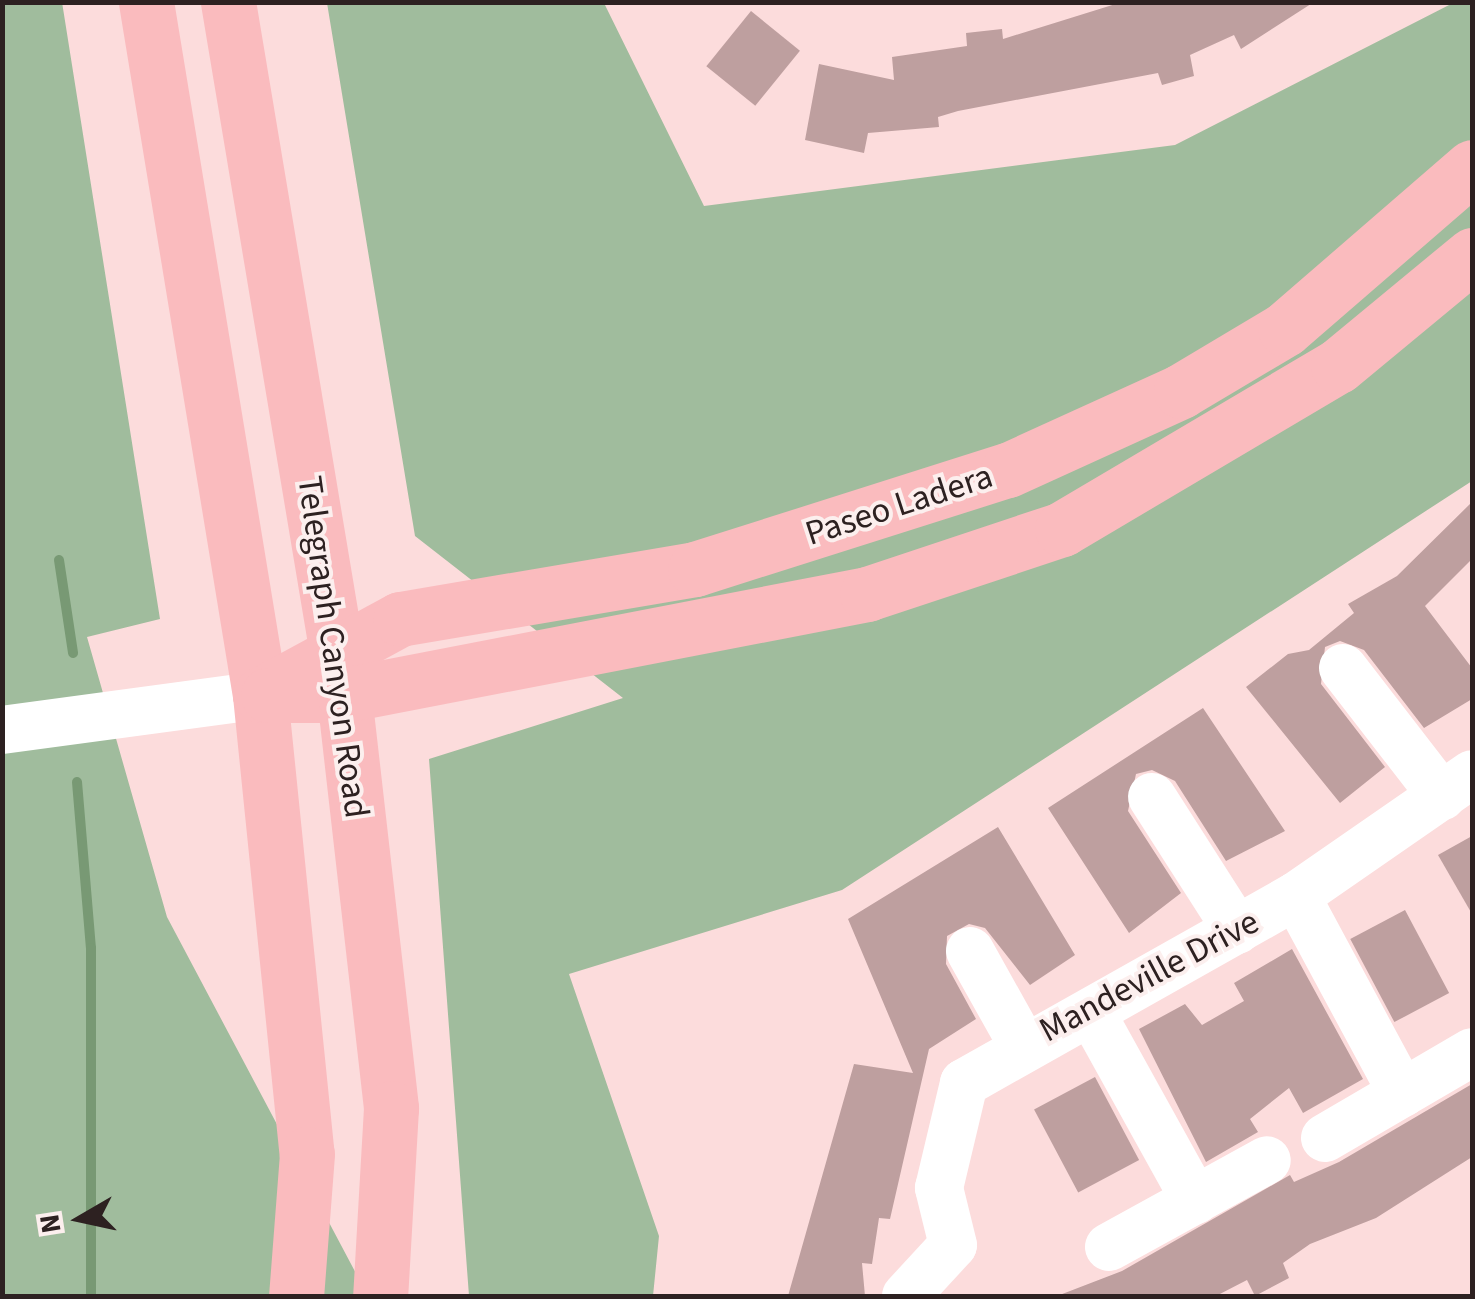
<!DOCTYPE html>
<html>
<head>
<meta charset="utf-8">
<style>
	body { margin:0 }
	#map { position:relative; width:1475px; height:1299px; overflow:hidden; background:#fcdcdc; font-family:"Source Sans 3",sans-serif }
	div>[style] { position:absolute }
	.green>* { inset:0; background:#a0bc9d }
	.stream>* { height:10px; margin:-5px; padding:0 5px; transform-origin:5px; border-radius:5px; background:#789974 }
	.building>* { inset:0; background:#be9f9f; transform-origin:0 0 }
	.minor>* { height:48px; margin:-24px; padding:0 24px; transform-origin:24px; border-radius:24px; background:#fff }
	.major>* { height:55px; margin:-27.5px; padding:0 27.5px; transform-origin:27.5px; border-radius:27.5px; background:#fabbbe }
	span { translate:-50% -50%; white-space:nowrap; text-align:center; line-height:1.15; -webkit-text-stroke:8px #fcefee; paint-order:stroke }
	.street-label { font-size:35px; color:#2d2121 }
	.frame { position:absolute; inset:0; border:5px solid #2d2121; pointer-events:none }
	.north { position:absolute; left:30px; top:1169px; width:100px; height:100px; -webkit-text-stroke:8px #fcefee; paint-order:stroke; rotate:261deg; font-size:28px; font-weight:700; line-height:40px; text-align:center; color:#2d2121 }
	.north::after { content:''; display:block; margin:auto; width:35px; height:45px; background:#2d2121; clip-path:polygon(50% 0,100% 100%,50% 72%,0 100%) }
</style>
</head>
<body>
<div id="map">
	<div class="green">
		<i style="clip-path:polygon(62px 2px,160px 619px,87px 637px,167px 917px,368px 1296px,3px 1296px,2px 3px)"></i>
		<i style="clip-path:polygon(327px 3px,604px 3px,704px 206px,1175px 145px,1453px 3px,1472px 3px,1472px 481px,842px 890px,569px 974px,659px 1236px,653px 1296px,469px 1296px,429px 759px,623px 698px,415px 536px)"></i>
	</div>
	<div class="stream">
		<i style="left:59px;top:560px;width:94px;rotate:81.4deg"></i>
		<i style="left:77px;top:782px;width:167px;rotate:85.2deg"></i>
		<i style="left:91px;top:948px;width:348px;rotate:90deg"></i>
	</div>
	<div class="building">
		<i style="clip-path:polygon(1122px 2px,1314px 2px,1241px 49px,1234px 35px,1190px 55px,1194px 76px,1162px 85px,1158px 73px,958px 111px,938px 117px,939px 127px,868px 133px,864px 153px,805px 140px,819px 64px,894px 80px,892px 57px,967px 46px,966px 33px,1002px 29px,1003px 39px)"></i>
		<i style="left:751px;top:11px;width:63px;height:71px;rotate:39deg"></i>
		<i style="clip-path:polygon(1472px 502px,1472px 559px,1425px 606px,1472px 668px,1472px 699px,1424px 728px,1364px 650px,1340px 641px,1325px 647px,1321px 684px,1385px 767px,1340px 803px,1246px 687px,1288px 654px,1309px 650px,1354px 613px,1348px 604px,1397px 576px)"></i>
		<i style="clip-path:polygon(1203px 708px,1285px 831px,1226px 861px,1175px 781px,1152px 770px,1136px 774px,1128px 811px,1181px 893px,1129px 933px,1048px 808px)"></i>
		<i style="clip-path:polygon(998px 827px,1075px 955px,1030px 985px,985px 928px,969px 924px,947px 936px,946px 964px,976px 1019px,929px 1049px,890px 1219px,879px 1218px,872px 1264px,862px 1263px,865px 1296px,788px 1296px,854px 1064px,913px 1073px,848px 919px)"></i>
		<i style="clip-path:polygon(1472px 836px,1472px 914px,1438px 855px)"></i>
		<i style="left:1405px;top:910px;width:94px;height:62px;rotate:62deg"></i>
		<i style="clip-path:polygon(1292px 949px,1363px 1079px,1303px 1113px,1289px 1088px,1250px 1119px,1258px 1132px,1206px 1162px,1139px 1029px,1185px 1004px,1202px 1025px,1244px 1001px,1234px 983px)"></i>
		<i style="left:1095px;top:1077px;width:94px;height:69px;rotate:62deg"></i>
		<i style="clip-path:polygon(1472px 1084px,1472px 1157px,1376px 1218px,1310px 1244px,1283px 1263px,1289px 1278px,1255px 1296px,1247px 1280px,1216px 1296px,1057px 1296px,1122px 1271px,1290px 1175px,1294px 1182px,1339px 1162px)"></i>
	</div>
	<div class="minor">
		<i style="left:1343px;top:668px;width:162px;rotate:52.3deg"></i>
		<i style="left:2px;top:730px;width:260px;rotate:-7.7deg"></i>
		<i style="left:1152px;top:797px;width:158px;rotate:57.4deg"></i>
		<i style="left:1296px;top:896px;width:224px;rotate:61.7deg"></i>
		<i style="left:970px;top:951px;width:107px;rotate:60.8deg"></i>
		<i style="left:1092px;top:1014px;width:213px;rotate:61deg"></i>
		<i style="left:1325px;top:1138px;width:170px;rotate:-30.3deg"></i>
		<i style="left:1109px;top:1247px;width:180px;rotate:-28.8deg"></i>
		<i style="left:906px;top:1296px;width:69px;rotate:-47.3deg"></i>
		<i style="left:953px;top:1245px;width:59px;rotate:-103.8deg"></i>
		<i style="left:939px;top:1188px;width:108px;rotate:-76.6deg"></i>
		<i style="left:964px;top:1083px;width:381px;rotate:-29.4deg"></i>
		<i style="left:1296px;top:896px;width:214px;rotate:-34.7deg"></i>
	</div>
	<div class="major">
		<i style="left:146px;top:2px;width:702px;rotate:80.66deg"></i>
		<i style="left:260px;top:695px;width:461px;rotate:84.2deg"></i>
		<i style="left:307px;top:1154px;width:142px;rotate:94.4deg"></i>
		<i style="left:228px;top:2px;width:703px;rotate:80.5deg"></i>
		<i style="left:344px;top:695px;width:416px;rotate:83.5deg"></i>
		<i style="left:391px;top:1108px;width:188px;rotate:93.3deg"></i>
		<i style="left:260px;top:695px;width:159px;rotate:-28.5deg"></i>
		<i style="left:400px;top:619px;width:299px;rotate:-9.6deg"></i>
		<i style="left:695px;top:569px;width:328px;rotate:-17.6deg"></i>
		<i style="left:1008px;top:470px;width:190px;rotate:-24.5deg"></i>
		<i style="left:1181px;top:391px;width:121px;rotate:-30.8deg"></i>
		<i style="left:1285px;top:329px;width:247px;rotate:-40.9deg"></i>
		<i style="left:268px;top:695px;width:76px"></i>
		<i style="left:344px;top:695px;width:533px;rotate:-10.93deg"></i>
		<i style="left:867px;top:594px;width:206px;rotate:-18.4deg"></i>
		<i style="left:1062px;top:529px;width:321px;rotate:-30.6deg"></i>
		<i style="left:1338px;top:366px;width:174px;rotate:-39.6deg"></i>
	</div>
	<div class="street-label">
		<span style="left:899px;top:505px;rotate:-18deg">Paseo Ladera</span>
		<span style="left:333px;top:647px;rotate:82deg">Telegraph Canyon Road</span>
		<span style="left:1149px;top:976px;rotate:-28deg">Mandeville Drive</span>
	</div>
	<div class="frame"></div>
	<div class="north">N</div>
</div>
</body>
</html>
